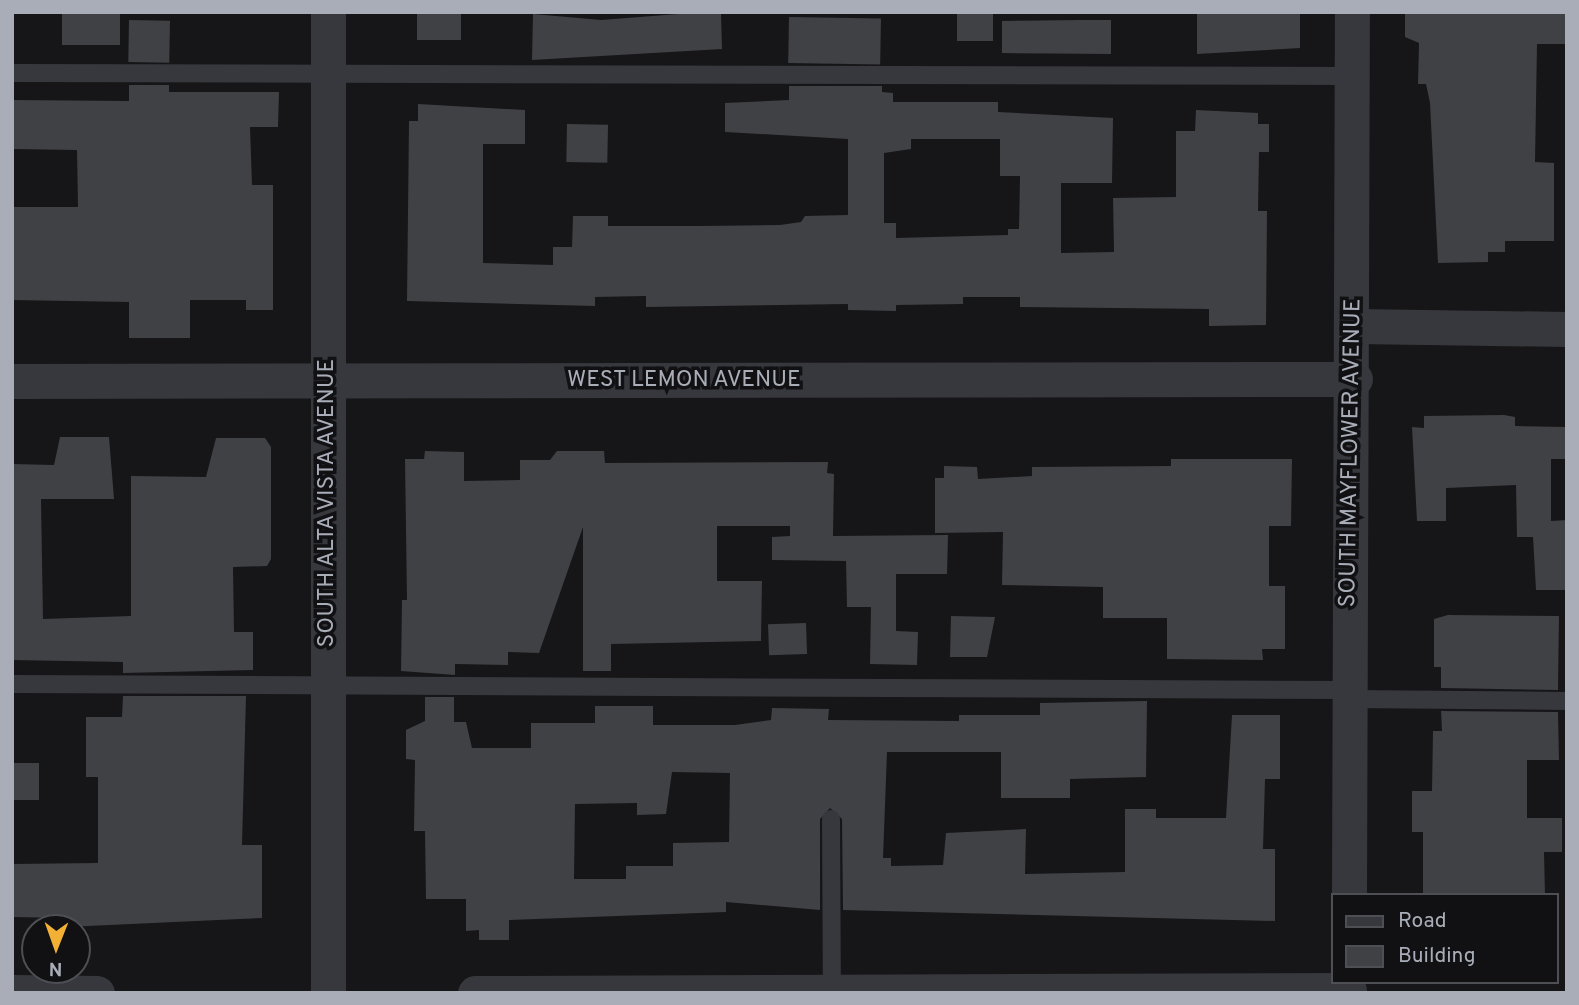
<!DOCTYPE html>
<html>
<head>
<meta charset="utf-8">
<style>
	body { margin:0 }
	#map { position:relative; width:1579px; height:1005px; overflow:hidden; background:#161618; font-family:Overpass,sans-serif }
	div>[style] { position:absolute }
	.building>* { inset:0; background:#404145; transform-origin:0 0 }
	.lane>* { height:18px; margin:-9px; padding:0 9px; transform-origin:9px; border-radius:9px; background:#37383d }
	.street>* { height:35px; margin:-17.5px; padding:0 17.5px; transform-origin:17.5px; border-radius:17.5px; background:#37383d }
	span { translate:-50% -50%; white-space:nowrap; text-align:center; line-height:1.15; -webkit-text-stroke:7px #111113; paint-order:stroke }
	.street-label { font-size:23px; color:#a8adb8 }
	.frame { position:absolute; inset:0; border:14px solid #a8adb8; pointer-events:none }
	.legend { position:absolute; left:1331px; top:893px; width:228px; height:91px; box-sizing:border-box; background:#111113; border:2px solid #4d4f55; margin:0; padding:9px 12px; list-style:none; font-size:21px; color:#a8adb8 }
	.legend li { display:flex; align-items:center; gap:14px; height:35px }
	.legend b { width:35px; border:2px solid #4d4f55 }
	.north { position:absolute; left:21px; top:914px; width:70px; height:70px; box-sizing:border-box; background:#111113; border:2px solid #4d4f55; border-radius:50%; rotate:181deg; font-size:19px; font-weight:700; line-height:28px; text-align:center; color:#a8adb8 }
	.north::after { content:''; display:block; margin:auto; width:24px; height:32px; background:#f2b134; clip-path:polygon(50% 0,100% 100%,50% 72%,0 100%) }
</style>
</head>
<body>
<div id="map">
	<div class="building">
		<i style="left:62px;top:12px;width:58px;height:33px"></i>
		<i style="left:417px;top:12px;width:44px;height:28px"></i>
		<i style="left:957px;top:12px;width:36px;height:29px"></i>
		<i style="clip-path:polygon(1197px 12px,1300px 12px,1300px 48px,1197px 54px)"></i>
		<i style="clip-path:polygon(1405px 12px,1567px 12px,1567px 44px,1537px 44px,1535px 162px,1554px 163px,1554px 241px,1505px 241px,1505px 252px,1488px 252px,1488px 262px,1438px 263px,1430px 103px,1426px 84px,1418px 84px,1419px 43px,1405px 37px)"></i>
		<i style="clip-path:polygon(691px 13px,721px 13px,722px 49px,532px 60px,533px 14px,601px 20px)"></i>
		<i style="left:789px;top:17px;width:92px;height:46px;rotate:1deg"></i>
		<i style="left:129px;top:20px;width:41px;height:42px;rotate:1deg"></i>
		<i style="clip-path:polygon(1080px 20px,1111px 20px,1111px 54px,1002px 53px,1002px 21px)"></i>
		<i style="clip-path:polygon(129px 85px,169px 85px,169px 92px,279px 92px,278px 127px,250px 127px,252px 185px,273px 185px,273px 310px,246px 310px,246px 300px,190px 300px,190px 338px,129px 338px,129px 302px,12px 300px,12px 207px,78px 207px,77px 150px,12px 149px,12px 100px,129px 101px)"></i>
		<i style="clip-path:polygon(evenodd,789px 86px,882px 86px,882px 92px,893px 93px,893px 102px,998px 102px,998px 112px,1113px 118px,1112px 183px,1061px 183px,1061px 253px,1114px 252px,1113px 198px,1176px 197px,1176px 131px,1195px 131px,1196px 110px,1258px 113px,1258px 124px,1269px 124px,1269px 152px,1259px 152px,1258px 211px,1267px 211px,1266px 325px,1209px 326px,1209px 309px,1020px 307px,1020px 297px,963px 297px,963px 304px,896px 305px,896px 311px,848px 310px,848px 304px,646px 307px,646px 296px,595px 297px,595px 306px,407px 301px,409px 121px,418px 121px,418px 104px,525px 110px,525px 144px,483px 144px,483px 263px,553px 265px,553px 247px,572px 247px,573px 216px,608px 216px,608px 226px,700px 226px,780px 225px,801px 222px,805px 216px,848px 215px,848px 139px,725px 132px,725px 103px,789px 100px,789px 86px,911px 139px,1000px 139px,1000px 176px,1020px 176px,1019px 229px,1008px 229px,1008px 235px,896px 238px,896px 223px,884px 223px,884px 153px,911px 149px,911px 139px)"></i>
		<i style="left:567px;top:124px;width:41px;height:38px;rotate:1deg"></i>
		<i style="clip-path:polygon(1504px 415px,1515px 417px,1515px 426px,1567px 427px,1567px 459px,1551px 459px,1551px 521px,1567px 520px,1567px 590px,1536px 590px,1533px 537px,1517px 537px,1516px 485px,1446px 488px,1446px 521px,1417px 521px,1412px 427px,1424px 428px,1424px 416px)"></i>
		<i style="clip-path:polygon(60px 437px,109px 437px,114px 499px,41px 499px,43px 619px,131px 616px,131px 476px,206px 477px,216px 438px,265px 438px,271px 447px,271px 559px,267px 566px,233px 567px,234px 632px,253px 632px,253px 670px,123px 673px,123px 662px,12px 660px,12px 464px,54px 465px)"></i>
		<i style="clip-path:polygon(425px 451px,464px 452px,464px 481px,520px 480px,520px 460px,550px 460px,557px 451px,604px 451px,605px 463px,828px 462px,827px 473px,834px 474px,833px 536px,948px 535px,947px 574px,896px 574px,896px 631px,918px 632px,917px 665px,870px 664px,871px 607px,847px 607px,846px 561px,772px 560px,772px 537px,790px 536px,790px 526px,717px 526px,717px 581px,762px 581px,761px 641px,611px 644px,611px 671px,583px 671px,583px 527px,539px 653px,508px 652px,508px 665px,455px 664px,455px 675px,401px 671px,402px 600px,407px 600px,405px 459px,424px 459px)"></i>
		<i style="clip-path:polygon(1171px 459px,1292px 459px,1291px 526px,1269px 526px,1269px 586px,1285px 586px,1285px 649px,1262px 649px,1263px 660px,1167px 659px,1167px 618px,1103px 618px,1103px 587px,1002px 585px,1003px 532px,935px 533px,935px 478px,944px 478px,944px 466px,977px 467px,978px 479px,1032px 476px,1032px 467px,1171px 466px)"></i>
		<i style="clip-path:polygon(1448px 615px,1559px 616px,1558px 690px,1441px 688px,1441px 667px,1434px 667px,1434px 619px)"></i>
		<i style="clip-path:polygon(951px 616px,995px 617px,987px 657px,950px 657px)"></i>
		<i style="left:806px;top:623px;width:31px;height:38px;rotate:88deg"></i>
		<i style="clip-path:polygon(123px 696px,246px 696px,242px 845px,262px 845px,262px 918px,66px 927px,66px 918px,12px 917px,12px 864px,98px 863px,98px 777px,86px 777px,86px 717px,122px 717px)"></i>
		<i style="clip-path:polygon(evenodd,425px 697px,454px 697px,454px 722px,466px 722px,472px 748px,531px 748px,531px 723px,595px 723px,595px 706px,653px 706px,653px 725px,735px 725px,771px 720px,772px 708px,829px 709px,828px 720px,959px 721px,959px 715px,1040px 715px,1040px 703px,1147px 701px,1146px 777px,1070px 779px,1070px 798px,1001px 798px,1001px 752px,887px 752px,883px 858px,891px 858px,891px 866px,943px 865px,946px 833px,1026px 829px,1025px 874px,1125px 872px,1125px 809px,1156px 809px,1156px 818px,1226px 818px,1232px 715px,1280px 715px,1280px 779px,1265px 779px,1263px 849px,1275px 849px,1275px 921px,843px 910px,842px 819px,830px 808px,820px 819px,820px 910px,726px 902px,726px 912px,509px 920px,509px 940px,479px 940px,479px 930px,466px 931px,466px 899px,426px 899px,425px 831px,414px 831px,415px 760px,406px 759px,406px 730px,425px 721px,425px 697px,672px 772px,730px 773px,729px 842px,673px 843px,673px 866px,626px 866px,626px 879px,574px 879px,575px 804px,637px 803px,637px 815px,666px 814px,672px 772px)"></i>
		<i style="clip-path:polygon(1441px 711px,1558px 712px,1559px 760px,1527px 760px,1527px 818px,1562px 818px,1562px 852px,1544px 852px,1545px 895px,1423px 895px,1423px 832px,1412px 832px,1412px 791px,1432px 791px,1433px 731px,1442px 731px)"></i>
		<i style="left:12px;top:763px;width:27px;height:37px"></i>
	</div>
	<div class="lane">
		<i style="left:12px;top:73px;width:1338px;rotate:0.13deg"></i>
		<i style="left:12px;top:684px;width:1338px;rotate:0.26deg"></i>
		<i style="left:1349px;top:699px;width:218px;rotate:0.5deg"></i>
		<i style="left:831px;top:819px;width:170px;rotate:89.7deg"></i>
	</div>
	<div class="street">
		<i style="left:1355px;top:326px;width:212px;rotate:0.8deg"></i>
		<i style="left:12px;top:381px;width:1343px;rotate:-0.09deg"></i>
		<i style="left:1349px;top:895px;width:883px;rotate:-89.81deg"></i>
		<i style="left:12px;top:992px;width:85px;rotate:0.7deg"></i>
		<i style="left:328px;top:993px;width:981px;rotate:-90deg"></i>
		<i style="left:475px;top:993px;width:874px;rotate:-0.2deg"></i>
	</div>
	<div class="street-label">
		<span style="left:684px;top:381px">WEST LEMON AVENUE</span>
		<span style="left:1352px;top:453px;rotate:-89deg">SOUTH MAYFLOWER AVENUE</span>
		<span style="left:328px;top:503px;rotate:-90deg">SOUTH ALTA VISTA AVENUE</span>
	</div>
	<div class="frame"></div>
	<ul class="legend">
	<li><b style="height:9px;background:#37383d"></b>Road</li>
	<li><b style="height:19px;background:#404145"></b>Building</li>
	</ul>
	<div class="north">N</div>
</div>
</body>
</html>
